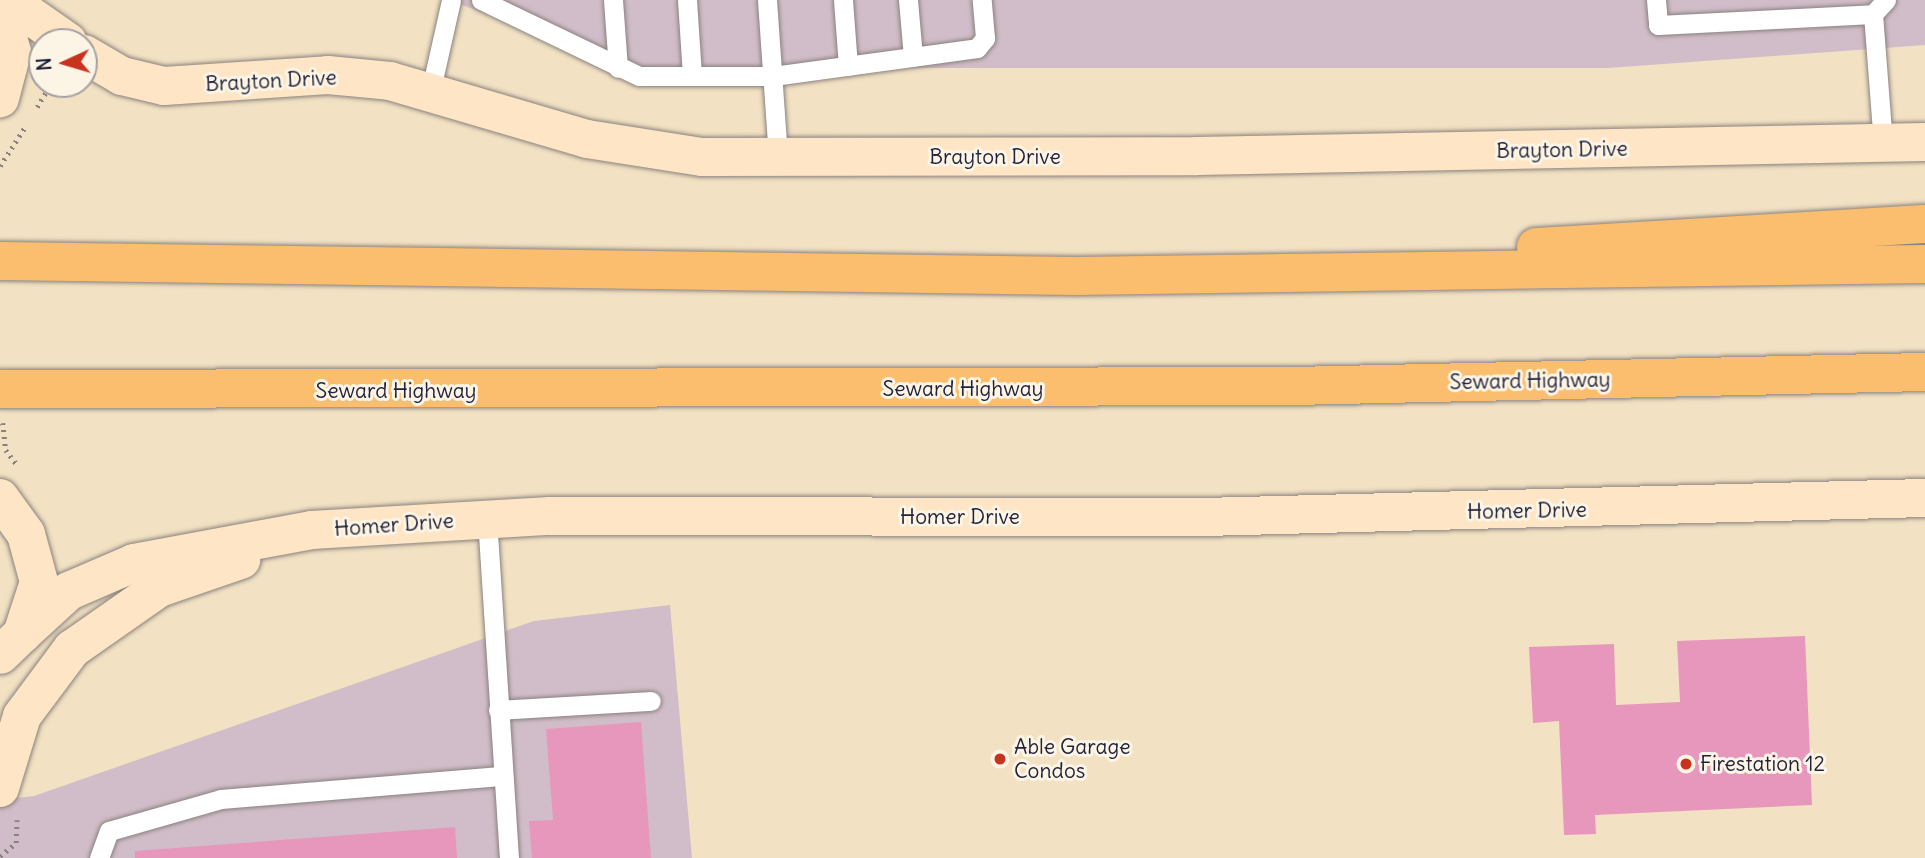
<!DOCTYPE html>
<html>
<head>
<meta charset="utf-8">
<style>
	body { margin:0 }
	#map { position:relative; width:1925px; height:858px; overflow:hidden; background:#f2e1c3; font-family:Delius,sans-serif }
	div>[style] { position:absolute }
	.industrial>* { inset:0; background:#d1bdc9 }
	.building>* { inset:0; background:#e797bc }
	.path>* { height:4.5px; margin-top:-2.25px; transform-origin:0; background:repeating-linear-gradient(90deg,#8a827f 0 2px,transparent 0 7px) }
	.roads { filter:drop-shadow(0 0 2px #8a827f) drop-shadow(0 0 2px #8a827f) }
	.lane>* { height:19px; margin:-9.5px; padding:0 9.5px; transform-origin:9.5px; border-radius:9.5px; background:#fff }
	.secondary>* { height:38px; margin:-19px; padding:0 19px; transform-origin:19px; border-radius:19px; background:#fde5c5 }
	.highway>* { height:38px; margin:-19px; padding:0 19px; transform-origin:19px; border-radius:19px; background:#fabe6e }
	.dots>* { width:19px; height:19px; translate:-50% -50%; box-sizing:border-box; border:4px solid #fcf5e5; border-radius:50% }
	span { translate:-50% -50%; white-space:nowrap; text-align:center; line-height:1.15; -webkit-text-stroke:6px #fcf5e5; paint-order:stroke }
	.street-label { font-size:21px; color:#22223b }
	.poi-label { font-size:21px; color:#22223b }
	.left { translate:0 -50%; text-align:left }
	.north { position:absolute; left:28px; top:28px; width:70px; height:70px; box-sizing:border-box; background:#fcf5e5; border:2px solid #a5a1a1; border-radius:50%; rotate:266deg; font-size:19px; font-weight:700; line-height:28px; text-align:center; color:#22223b }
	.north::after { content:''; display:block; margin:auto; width:24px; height:32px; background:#c8321e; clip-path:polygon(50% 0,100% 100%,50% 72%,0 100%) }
</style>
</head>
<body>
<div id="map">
	<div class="industrial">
		<i style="clip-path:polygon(447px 0,1925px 0,1925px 45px,1608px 68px,645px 68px)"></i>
		<i style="clip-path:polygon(670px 605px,692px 858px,0 858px,0 800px,34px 796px,534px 621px)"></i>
	</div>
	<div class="building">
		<i style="clip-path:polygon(1805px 636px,1812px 805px,1595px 815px,1596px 834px,1564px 835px,1559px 721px,1533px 723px,1529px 647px,1614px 644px,1616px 705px,1680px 702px,1677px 641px)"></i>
		<i style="clip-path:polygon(641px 722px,651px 858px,532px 858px,529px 821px,553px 820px,546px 729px)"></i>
		<i style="clip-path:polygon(455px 827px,457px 858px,135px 858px,135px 851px)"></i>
	</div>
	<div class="path">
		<i style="left:37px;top:107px;width:27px;rotate:-59deg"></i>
		<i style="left:0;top:166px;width:46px;rotate:-57.3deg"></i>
		<i style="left:3px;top:423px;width:27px;rotate:84deg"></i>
		<i style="left:6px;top:450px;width:20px;rotate:53deg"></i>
		<i style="left:0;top:856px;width:21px;rotate:-39deg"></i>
		<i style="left:16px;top:843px;width:23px;rotate:-88deg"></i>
	</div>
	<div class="roads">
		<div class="lane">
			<i style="left:481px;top:0;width:175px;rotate:25.7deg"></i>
			<i style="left:639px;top:76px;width:134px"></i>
			<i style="left:773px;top:76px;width:206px;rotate:-7.8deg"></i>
			<i style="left:977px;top:48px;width:13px;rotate:-51deg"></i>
			<i style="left:985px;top:38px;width:38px;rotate:-95deg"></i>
			<i style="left:613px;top:0;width:68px;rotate:85.8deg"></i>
			<i style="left:687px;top:0;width:76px;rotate:86.2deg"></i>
			<i style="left:767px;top:0;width:158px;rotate:86deg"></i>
			<i style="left:843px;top:0;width:66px;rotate:85.7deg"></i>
			<i style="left:908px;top:0;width:57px;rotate:85deg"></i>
			<i style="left:1656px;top:0;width:25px;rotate:85deg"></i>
			<i style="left:1658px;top:25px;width:215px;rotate:-2.9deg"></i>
			<i style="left:1873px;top:14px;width:129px;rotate:85.6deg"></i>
			<i style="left:1873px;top:14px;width:19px;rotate:-47deg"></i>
			<i style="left:431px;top:89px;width:91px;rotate:-77.3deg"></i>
			<i style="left:487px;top:518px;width:341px;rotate:86.3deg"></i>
			<i style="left:498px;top:710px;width:153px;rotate:-3.4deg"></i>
			<i style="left:99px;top:858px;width:29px;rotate:-70deg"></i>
			<i style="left:109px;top:831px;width:116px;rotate:-15.9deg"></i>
			<i style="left:221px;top:799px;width:283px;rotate:-4.7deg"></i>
		</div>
		<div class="secondary">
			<i style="left:8px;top:0;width:73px;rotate:35deg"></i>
			<i style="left:0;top:7px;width:47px;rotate:75.1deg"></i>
			<i style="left:12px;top:52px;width:48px;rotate:104.6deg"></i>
			<i style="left:84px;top:54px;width:44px;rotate:30.1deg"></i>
			<i style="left:122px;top:76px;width:43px;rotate:13.4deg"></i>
			<i style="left:164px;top:86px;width:164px;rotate:-3.8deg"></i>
			<i style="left:328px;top:75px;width:62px;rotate:5.5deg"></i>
			<i style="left:390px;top:81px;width:205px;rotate:16.4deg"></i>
			<i style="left:587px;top:139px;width:116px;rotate:8.9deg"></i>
			<i style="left:702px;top:157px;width:495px;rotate:-0.1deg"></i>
			<i style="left:1197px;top:156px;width:728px;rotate:-1.1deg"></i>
			<i style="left:0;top:498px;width:44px;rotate:54.2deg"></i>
			<i style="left:26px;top:534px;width:50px;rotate:74.8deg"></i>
			<i style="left:39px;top:582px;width:55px;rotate:108.1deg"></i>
			<i style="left:22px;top:634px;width:30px;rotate:136deg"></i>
			<i style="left:22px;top:634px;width:64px;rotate:-42.5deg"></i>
			<i style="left:69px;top:591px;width:71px;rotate:-23.3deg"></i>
			<i style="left:134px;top:563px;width:181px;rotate:-10.5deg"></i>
			<i style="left:312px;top:530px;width:238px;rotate:-3.4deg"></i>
			<i style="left:550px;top:516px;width:654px;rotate:0.09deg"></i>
			<i style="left:1204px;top:517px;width:721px;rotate:-1.51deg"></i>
			<i style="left:0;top:788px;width:75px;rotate:-73deg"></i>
			<i style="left:22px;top:716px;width:84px;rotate:-53.3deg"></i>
			<i style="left:72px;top:649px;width:106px;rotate:-35deg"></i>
			<i style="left:159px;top:588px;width:87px;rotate:-18.9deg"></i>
		</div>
		<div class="highway">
			<i style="left:1536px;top:247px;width:390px;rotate:-3.4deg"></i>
			<i style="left:0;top:261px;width:1076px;rotate:0.8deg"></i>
			<i style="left:1076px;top:276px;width:849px;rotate:-0.81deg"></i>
			<i style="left:0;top:389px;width:1293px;rotate:-0.13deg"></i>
			<i style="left:1293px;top:386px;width:632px;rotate:-1.27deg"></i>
		</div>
	</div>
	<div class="dots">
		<i style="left:1000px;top:759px;background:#c8321e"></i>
		<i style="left:1686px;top:764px;background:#c8321e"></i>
	</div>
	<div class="street-label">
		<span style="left:271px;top:81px;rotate:-3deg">Brayton Drive</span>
		<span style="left:1562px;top:150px;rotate:-1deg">Brayton Drive</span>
		<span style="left:995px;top:157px">Brayton Drive</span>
		<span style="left:1530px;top:381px;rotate:-1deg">Seward Highway</span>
		<span style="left:963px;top:389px">Seward Highway</span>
		<span style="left:396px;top:391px">Seward Highway</span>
		<span style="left:1527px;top:511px;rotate:-1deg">Homer Drive</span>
		<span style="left:960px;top:517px">Homer Drive</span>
		<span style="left:394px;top:525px;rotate:-4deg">Homer Drive</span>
	</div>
	<div class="poi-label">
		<span class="left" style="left:1014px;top:759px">Able Garage<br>Condos</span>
		<span class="left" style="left:1700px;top:764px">Firestation 12</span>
	</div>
	<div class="north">N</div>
</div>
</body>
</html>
